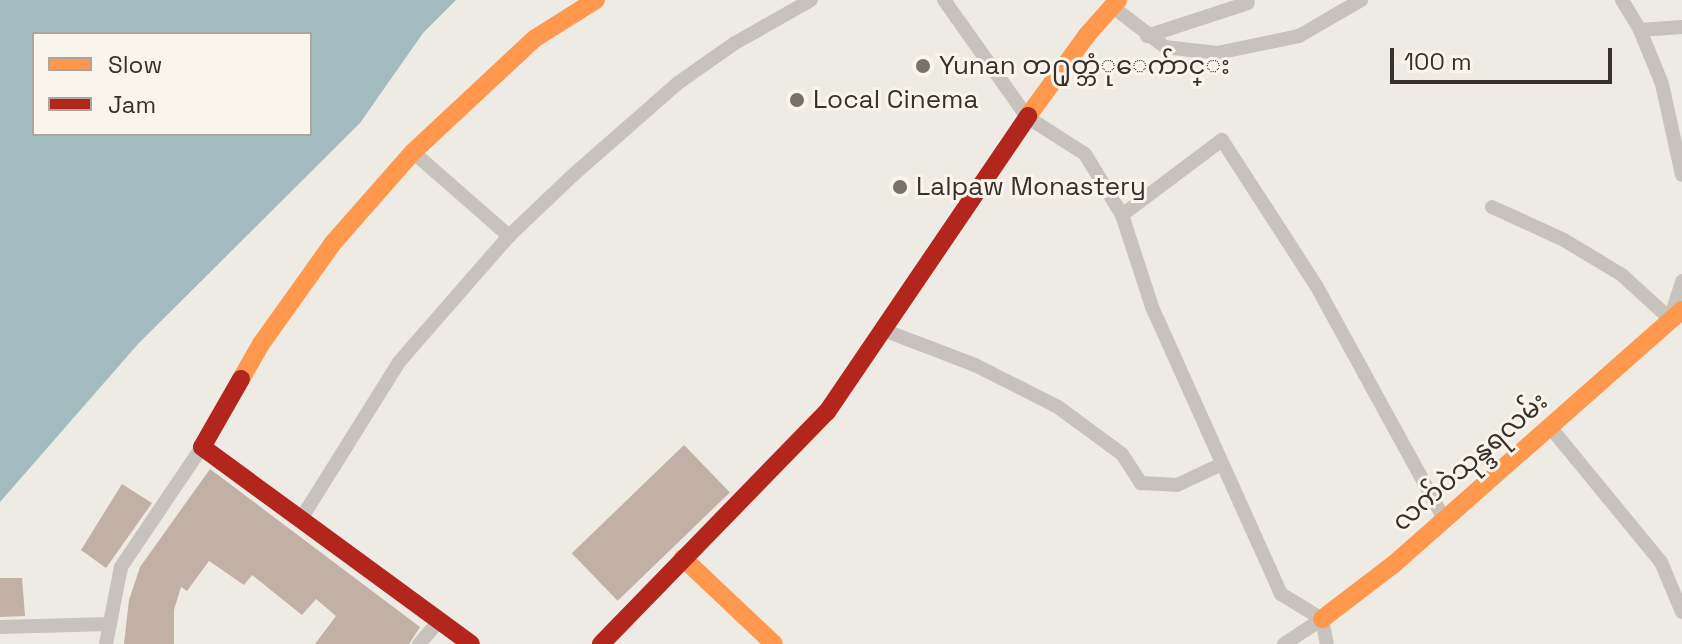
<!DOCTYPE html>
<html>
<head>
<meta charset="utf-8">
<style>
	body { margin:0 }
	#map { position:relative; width:1682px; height:644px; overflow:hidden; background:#eeeae4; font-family:"Space Grotesk","Noto Sans Myanmar",sans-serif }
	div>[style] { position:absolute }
	.water>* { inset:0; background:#a1bbbe }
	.building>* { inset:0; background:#c0b0a6; transform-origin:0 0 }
	.street>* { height:14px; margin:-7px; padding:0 7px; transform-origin:7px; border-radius:7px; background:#c7c2bd }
	.slow>* { height:18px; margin:-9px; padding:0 9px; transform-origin:9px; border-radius:9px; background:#ff974d }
	.jam>* { height:18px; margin:-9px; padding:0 9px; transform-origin:9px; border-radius:9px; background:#b3261e }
	.dots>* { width:22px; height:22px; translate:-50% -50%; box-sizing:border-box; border:4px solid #f9f5ec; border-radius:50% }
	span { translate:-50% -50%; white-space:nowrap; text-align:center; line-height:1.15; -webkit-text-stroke:6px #f9f5ec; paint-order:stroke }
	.poi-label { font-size:26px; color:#38302a }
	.left { translate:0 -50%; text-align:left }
	.street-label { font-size:26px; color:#38302a }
	.legend { position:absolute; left:32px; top:32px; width:280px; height:104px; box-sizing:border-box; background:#f9f5ec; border:2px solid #aca69e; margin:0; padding:10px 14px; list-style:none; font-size:24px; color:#38302a }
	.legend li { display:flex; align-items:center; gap:16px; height:40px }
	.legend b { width:40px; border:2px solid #aca69e }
	.scale { position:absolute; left:1390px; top:48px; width:222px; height:36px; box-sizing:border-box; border:4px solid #38302a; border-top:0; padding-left:10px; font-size:24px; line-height:28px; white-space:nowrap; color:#38302a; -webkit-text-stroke:6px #f9f5ec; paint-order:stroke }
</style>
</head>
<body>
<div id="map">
	<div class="water">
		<i style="clip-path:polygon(evenodd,0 0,456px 0,423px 33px,360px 123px,138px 344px,0 502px,0 0,34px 34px,310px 34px,310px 134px,34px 134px,34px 34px)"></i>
	</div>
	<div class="building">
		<i style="left:684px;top:445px;width:66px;height:156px;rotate:46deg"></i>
		<i style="clip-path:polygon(210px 469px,420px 627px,409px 644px,315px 644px,336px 616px,316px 599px,302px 615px,252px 575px,244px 585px,209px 561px,187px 591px,181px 587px,174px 610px,174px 644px,124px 644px,129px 600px,140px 567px)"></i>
		<i style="clip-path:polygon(122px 484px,152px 503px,106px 568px,81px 550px)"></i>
		<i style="clip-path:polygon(0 578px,22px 578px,25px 616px,0 617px)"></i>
	</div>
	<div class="street">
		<i style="left:944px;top:0;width:143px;rotate:54.6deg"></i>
		<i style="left:1027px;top:117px;width:69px;rotate:32.5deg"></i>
		<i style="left:1085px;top:154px;width:71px;rotate:58.8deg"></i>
		<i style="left:1122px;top:215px;width:97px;rotate:71.9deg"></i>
		<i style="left:1152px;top:307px;width:315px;rotate:65.8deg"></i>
		<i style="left:1281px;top:594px;width:48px;rotate:31.4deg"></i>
		<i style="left:1622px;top:0;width:35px;rotate:59deg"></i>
		<i style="left:1640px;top:30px;width:58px;rotate:67.8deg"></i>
		<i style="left:1662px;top:84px;width:93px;rotate:77.6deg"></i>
		<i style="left:1113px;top:7px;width:66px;rotate:37.6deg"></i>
		<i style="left:1165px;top:47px;width:52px;rotate:6.6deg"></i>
		<i style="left:1217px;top:53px;width:84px;rotate:-11.7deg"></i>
		<i style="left:1299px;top:36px;width:72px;rotate:-30.1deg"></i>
		<i style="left:1640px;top:30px;width:42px;rotate:-4.1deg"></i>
		<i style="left:1147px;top:36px;width:106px;rotate:-18.1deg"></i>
		<i style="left:413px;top:152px;width:128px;rotate:41.2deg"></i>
		<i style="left:1492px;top:207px;width:79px;rotate:24.6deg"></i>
		<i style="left:1564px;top:240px;width:68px;rotate:31.1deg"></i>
		<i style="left:1622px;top:275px;width:65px;rotate:42.5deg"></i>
		<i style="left:1670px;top:319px;width:40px;rotate:-72deg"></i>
		<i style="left:1122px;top:215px;width:125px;rotate:-36.9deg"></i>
		<i style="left:1222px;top:140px;width:175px;rotate:57.1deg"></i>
		<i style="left:1317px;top:287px;width:264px;rotate:61.3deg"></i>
		<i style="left:886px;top:331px;width:95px;rotate:20.9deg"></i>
		<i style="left:975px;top:365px;width:93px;rotate:26.8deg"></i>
		<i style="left:1058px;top:407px;width:79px;rotate:36.3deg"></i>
		<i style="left:1122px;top:454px;width:35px;rotate:57deg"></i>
		<i style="left:1141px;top:483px;width:36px;rotate:3deg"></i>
		<i style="left:1177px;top:485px;width:47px;rotate:-24.9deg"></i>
		<i style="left:1550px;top:427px;width:175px;rotate:50.6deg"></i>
		<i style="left:1661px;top:562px;width:54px;rotate:67.2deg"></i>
		<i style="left:301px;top:519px;width:185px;rotate:-58deg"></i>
		<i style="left:399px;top:362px;width:167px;rotate:-48.9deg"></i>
		<i style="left:509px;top:236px;width:88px;rotate:-43.6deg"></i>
		<i style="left:573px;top:175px;width:140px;rotate:-41.2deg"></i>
		<i style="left:678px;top:83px;width:70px;rotate:-35.1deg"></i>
		<i style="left:735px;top:43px;width:87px;rotate:-29.5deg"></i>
		<i style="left:1322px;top:619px;width:25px;rotate:79deg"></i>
		<i style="left:0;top:627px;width:110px;rotate:-1.6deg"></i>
		<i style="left:106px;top:644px;width:78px;rotate:-79deg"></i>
		<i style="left:121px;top:567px;width:145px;rotate:-56deg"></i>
		<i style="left:419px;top:644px;width:30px;rotate:-49deg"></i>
		<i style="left:1284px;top:644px;width:45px;rotate:-33.3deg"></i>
	</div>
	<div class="slow">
		<i style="left:1028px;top:116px;width:100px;rotate:-53.9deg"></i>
		<i style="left:1087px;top:35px;width:47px;rotate:-48.5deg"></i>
		<i style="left:241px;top:379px;width:40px;rotate:-60.3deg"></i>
		<i style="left:261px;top:344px;width:124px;rotate:-54.5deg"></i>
		<i style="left:333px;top:243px;width:121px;rotate:-48.7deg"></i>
		<i style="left:413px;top:152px;width:166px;rotate:-43deg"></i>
		<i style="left:534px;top:39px;width:73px;rotate:-32.2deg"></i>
		<i style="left:683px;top:558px;width:125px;rotate:43.4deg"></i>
		<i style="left:1322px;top:619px;width:91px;rotate:-37.4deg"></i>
		<i style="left:1394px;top:564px;width:384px;rotate:-41.4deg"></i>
	</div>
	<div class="jam">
		<i style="left:241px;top:379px;width:78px;rotate:119.8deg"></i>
		<i style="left:202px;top:447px;width:333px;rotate:36.2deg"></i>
		<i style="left:601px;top:644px;width:324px;rotate:-45.8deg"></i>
		<i style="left:827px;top:412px;width:358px;rotate:-55.8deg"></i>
	</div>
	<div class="dots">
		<i style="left:923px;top:66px;background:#78716b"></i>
		<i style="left:797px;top:100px;background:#78716b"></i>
		<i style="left:900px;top:187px;background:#78716b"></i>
	</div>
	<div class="poi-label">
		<span class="left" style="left:939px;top:66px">Yunan တ႐ုတ္ဘံုေက်ာင္း</span>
		<span class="left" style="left:813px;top:100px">Local Cinema</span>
		<span class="left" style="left:916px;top:187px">Lalpaw Monastery</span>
	</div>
	<div class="street-label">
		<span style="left:1470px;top:462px;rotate:-41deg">လက်ဝဲသုန္ဒရလမ်း</span>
	</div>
	<ul class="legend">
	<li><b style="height:10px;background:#ff974d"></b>Slow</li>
	<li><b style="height:10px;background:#b3261e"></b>Jam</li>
	</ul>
	<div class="scale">100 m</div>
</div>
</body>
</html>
